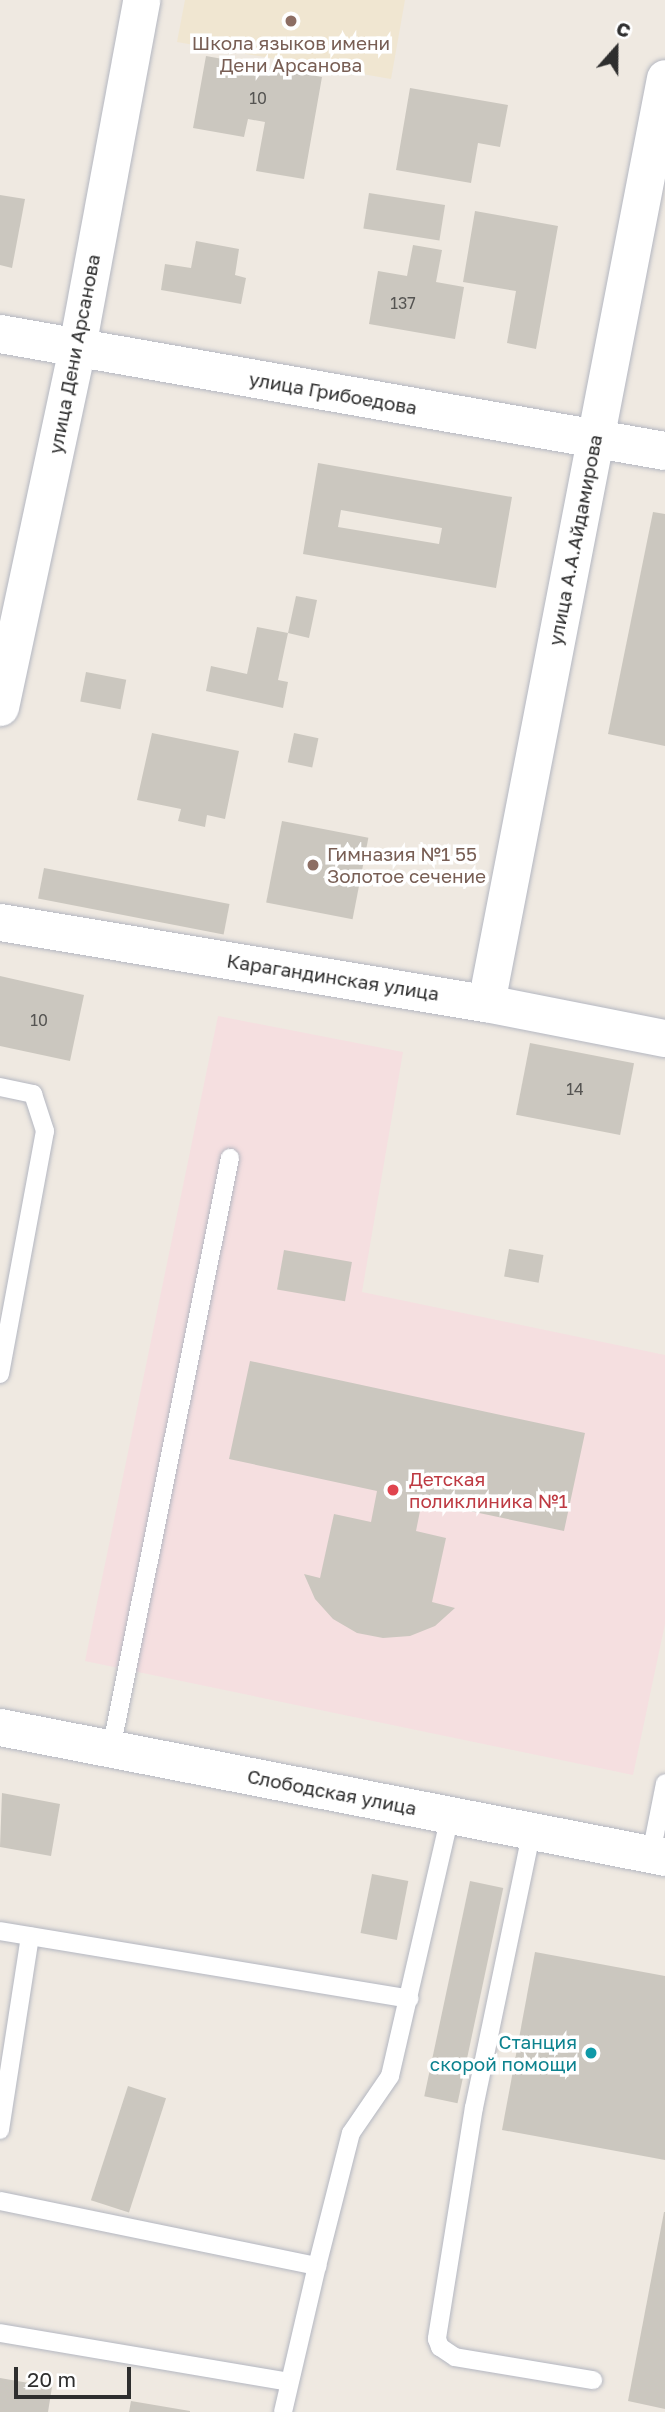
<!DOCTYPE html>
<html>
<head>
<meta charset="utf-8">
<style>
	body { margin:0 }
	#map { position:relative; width:665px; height:2412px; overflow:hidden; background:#efe9e1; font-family:"Golos Text",sans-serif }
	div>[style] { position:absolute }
	.education>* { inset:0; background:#f0e6d1 }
	.medical>* { inset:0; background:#f5dfe0 }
	.building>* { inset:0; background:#cbc7bf; transform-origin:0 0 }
	.roads { filter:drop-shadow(0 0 2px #b4b7c1) drop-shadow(0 0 2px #b4b7c1) }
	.service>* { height:18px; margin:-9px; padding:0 9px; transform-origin:9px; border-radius:9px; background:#fff }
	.minor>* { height:37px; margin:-18.5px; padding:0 18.5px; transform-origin:18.5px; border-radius:18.5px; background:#fff }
	.tertiary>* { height:38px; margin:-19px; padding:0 19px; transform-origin:19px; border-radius:19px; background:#fff }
	.dots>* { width:19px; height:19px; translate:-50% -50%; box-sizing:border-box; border:4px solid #fff; border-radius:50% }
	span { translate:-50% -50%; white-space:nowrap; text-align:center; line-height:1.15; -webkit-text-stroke:7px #fff; paint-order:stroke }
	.number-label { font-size:16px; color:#555452 }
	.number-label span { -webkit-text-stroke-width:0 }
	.education-label { font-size:19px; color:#785e54 }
	.left { translate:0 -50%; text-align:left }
	.street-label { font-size:19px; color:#2e2e2e }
	.health-label { font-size:19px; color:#be3a42 }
	.culture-label { font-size:19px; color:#0d838f }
	.right { translate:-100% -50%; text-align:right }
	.north { position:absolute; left:581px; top:14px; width:70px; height:70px; -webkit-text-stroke:5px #fff; paint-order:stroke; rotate:21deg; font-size:19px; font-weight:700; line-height:28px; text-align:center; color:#2e2e2e }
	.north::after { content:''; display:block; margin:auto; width:24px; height:32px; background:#2e2e2e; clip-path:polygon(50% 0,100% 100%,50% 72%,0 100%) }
	.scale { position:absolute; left:14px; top:2367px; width:117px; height:32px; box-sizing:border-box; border:4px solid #2e2e2e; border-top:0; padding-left:9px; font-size:21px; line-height:24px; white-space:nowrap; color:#2e2e2e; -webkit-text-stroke:5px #fff; paint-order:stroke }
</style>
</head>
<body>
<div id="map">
	<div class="education">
		<i style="clip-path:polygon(185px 0,405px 0,391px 79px,177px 42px)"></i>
	</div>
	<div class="medical">
		<i style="clip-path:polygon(218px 1016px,403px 1052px,362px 1292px,665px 1355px,665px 1624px,633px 1775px,85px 1661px)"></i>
	</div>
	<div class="building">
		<i style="clip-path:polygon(206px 56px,322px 77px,304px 179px,256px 171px,265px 122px,248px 119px,244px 137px,193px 128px)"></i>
		<i style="clip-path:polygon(410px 88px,508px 105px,500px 147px,478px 143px,471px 183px,396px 170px)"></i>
		<i style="left:369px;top:193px;width:77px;height:36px;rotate:9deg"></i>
		<i style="clip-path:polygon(0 195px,25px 199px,12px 268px,0 265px)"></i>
		<i style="clip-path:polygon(475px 211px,558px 226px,536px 349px,507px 343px,516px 291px,463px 282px)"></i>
		<i style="clip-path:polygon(196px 241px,239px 249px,235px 275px,246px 278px,241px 304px,161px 290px,165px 264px,191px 268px)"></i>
		<i style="clip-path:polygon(413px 245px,442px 250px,436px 282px,464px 287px,455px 339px,369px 324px,378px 271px,407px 276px)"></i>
		<i style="clip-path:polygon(evenodd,318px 463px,512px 497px,496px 588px,303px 554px,318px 463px,341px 510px,442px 528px,439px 544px,338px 527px,341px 510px)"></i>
		<i style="clip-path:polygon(653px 512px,665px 514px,665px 746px,608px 734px)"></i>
		<i style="clip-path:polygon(296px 596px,317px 600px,309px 638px,288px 633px,278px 680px,288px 682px,283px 708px,206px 691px,211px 666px,247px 674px,257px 627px,288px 633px)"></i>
		<i style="left:86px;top:672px;width:41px;height:30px;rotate:11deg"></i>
		<i style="clip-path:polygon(152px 733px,239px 751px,225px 819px,207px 815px,205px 827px,178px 821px,181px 809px,137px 800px)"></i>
		<i style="left:294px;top:733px;width:25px;height:30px;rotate:12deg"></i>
		<i style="left:282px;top:821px;width:88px;height:83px;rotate:11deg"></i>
		<i style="left:44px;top:868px;width:189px;height:31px;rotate:11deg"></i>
		<i style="clip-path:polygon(0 976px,84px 995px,70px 1061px,0 1046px)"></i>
		<i style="left:530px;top:1043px;width:106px;height:73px;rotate:11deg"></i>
		<i style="left:509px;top:1249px;width:35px;height:28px;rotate:10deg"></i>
		<i style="left:284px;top:1250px;width:69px;height:40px;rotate:10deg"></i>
		<i style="clip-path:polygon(250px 1361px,585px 1433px,564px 1531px,422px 1501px,416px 1531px,446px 1538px,432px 1602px,455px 1608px,435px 1626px,410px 1636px,383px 1638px,357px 1633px,333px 1619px,315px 1599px,304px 1574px,320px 1578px,334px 1514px,371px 1522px,377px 1491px,229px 1459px)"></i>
		<i style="clip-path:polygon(2px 1793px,60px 1804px,51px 1856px,0 1847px)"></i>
		<i style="left:372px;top:1874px;width:37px;height:60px;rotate:11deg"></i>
		<i style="left:470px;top:1881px;width:34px;height:220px;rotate:12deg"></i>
		<i style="clip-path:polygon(535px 1952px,665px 1976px,665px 2160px,502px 2130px)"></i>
		<i style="left:128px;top:2086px;width:40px;height:120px;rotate:18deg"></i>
		<i style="clip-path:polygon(664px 2212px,665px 2212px,665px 2409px,628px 2401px)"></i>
		<i style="clip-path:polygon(0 2378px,52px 2387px,48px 2412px,0 2412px)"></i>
		<i style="clip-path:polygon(131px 2401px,190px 2411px,190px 2412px,129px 2412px)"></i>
	</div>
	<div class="roads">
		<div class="service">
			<i style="left:0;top:1087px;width:34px;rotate:12deg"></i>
			<i style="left:33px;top:1094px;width:39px;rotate:72deg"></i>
			<i style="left:45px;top:1131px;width:247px;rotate:100.5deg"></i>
			<i style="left:111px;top:1749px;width:603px;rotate:-78.62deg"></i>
			<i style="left:532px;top:1830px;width:283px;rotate:101.8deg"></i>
			<i style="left:474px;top:2107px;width:235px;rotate:99.1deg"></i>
			<i style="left:437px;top:2339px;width:9px;rotate:69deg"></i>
			<i style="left:440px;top:2347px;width:18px;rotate:34deg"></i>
			<i style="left:455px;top:2357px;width:140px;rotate:9.5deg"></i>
			<i style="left:651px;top:1854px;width:72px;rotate:-78.8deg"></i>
			<i style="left:0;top:1931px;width:415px;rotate:9.4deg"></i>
			<i style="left:0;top:2130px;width:196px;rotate:-81.2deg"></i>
			<i style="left:0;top:2201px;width:324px;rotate:11.6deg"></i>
			<i style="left:317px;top:2266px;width:137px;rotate:-75.7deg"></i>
			<i style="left:351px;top:2133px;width:69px;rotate:-55.6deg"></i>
			<i style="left:390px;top:2076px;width:267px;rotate:-77deg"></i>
			<i style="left:0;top:2333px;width:293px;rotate:9.6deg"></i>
			<i style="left:283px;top:2412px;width:150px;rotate:-76.9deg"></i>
		</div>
		<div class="minor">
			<i style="left:0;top:707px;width:368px;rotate:-77.9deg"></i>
			<i style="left:77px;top:347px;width:353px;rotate:-79.5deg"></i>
			<i style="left:0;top:922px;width:493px;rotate:9.5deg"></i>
			<i style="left:486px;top:1003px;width:182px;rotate:11.1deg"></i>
			<i style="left:486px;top:1003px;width:942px;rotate:-79.05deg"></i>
			<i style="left:0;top:1727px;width:678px;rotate:11.06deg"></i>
		</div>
		<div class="tertiary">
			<i style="left:0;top:334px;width:675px;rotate:9.98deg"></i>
		</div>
	</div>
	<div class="dots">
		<i style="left:291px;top:21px;background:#8d6e63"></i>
		<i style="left:313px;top:865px;background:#8d6e63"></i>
		<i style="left:393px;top:1490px;background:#e0444e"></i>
		<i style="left:591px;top:2053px;background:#0f9aa8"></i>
	</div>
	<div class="number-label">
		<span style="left:258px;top:98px">10</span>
		<span style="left:403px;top:303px">137</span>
		<span style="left:39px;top:1020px">10</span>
		<span style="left:575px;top:1089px">14</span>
	</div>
	<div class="education-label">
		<span style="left:291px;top:54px">Школа языков имени<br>Дени Арсанова</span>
		<span class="left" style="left:327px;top:865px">Гимназия №1 55<br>Золотое сечение</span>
	</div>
	<div class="street-label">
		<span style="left:74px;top:354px;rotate:-79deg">улица Дени Арсанова</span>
		<span style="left:333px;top:393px;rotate:10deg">улица Грибоедова</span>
		<span style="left:575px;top:540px;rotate:-79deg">улица А.А.Айдамирова</span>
		<span style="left:333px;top:977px;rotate:9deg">Карагандинская улица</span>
		<span style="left:332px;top:1792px;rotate:11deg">Слободская улица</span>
	</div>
	<div class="health-label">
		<span class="left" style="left:409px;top:1490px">Детская<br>поликлиника №1</span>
	</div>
	<div class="culture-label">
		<span class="right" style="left:577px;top:2053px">Станция<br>скорой помощи</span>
	</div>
	<div class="north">С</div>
	<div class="scale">20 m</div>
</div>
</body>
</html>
